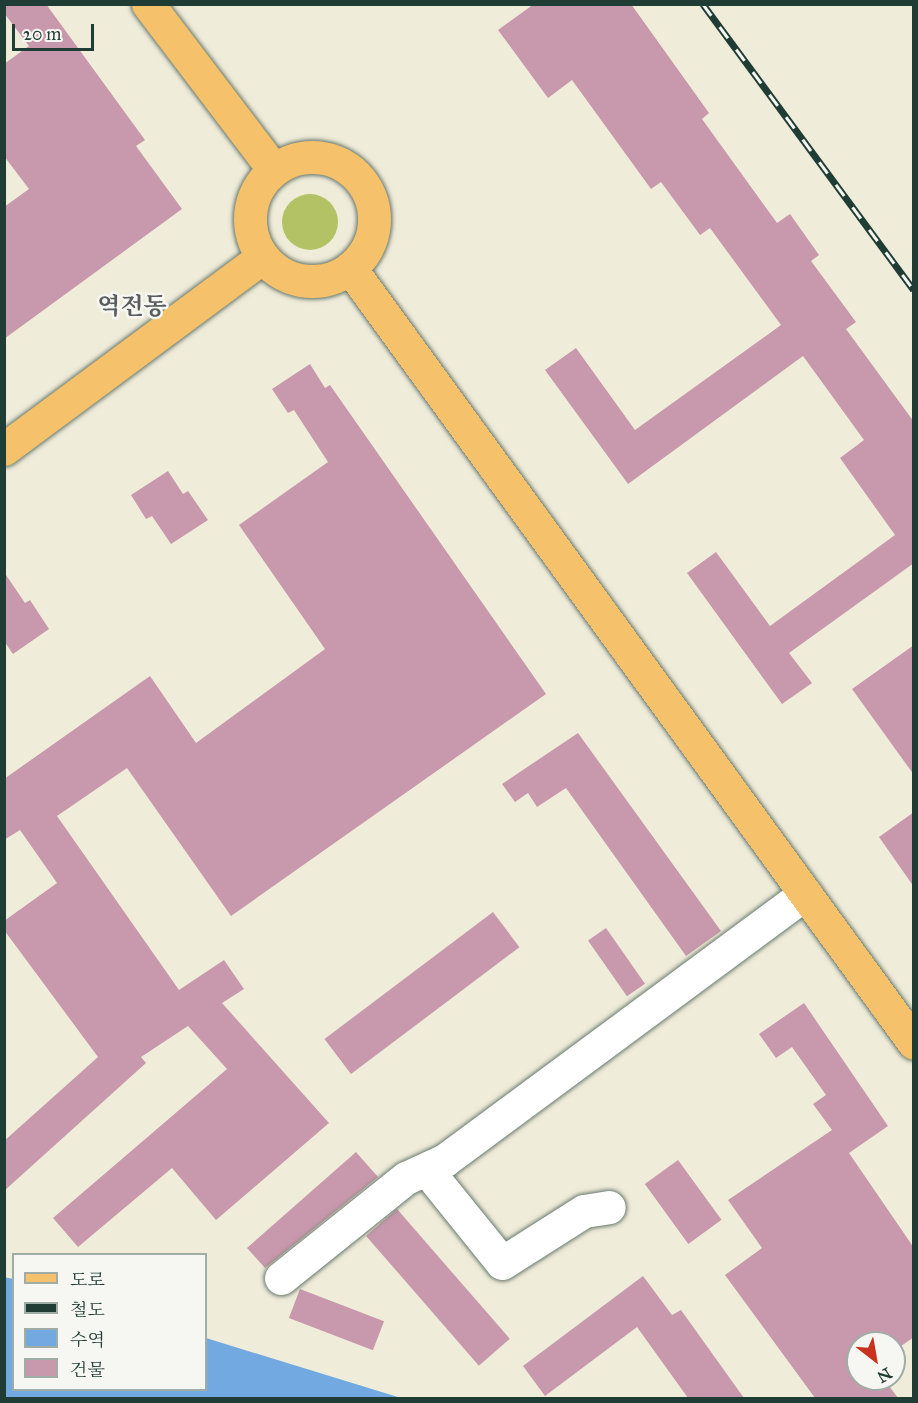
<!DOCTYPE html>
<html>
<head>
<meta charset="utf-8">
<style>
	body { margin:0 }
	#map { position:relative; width:918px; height:1403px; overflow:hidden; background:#f0ecda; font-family:"IM FELL Great Primer","Noto Serif KR",serif }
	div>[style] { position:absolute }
	.green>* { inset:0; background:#b2c265 }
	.round { border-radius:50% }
	.water>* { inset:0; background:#71a9e0 }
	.building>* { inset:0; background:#c899ac; transform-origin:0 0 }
	.roads { filter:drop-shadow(0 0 2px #687a6e) drop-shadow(0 0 2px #687a6e) }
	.minor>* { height:33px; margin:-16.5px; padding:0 16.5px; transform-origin:16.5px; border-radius:16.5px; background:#fff }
	.major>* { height:33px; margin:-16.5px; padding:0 16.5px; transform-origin:16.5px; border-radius:16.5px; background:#f5c16b }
	.major>.ring { margin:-16.5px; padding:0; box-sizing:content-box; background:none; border:33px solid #f5c16b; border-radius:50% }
	.rail>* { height:7px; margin-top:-3.5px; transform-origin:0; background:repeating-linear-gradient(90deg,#f6f6f2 0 14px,#1f3d34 0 28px); box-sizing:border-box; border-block:2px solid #1f3d34 }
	span { translate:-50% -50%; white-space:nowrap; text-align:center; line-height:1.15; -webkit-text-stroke:5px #f6f6f2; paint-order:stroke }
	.quarter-label { font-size:24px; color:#5a5d5e; font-weight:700 }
	.frame { position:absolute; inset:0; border:6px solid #1f3d34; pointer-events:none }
	.legend { position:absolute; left:12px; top:1253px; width:195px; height:138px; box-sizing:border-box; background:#f6f6f2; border:2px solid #a0aca6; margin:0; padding:8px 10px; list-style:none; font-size:18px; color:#1f3d34 }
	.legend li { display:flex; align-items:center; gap:12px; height:30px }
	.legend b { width:30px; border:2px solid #a0aca6 }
	.north { position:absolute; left:846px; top:1331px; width:60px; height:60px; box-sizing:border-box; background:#f6f6f2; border:2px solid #a0aca6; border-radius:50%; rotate:149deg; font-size:16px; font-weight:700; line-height:24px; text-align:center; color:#1f3d34 }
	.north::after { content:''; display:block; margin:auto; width:21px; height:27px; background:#c8321e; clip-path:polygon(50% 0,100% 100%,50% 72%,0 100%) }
	.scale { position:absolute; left:12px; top:24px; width:82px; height:27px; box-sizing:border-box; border:3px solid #1f3d34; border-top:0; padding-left:8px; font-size:18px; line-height:21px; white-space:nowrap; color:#1f3d34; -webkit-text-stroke:4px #f6f6f2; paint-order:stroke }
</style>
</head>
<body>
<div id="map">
	<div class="green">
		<i class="round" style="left:282px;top:194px;width:56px;height:56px"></i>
	</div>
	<div class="water">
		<i style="clip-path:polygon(4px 1277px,13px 1279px,14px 1390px,206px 1390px,206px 1338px,401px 1398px,5px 1398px)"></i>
	</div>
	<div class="building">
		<i style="clip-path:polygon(4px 4px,46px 4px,145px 140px,136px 146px,182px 209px,4px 339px,4px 207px,29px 189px,4px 156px,4px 64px,29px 46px,4px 13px)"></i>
		<i style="clip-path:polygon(534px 4px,631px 4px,709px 113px,702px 119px,777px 223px,790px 214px,819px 255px,811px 261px,856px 322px,846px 329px,914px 422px,914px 563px,789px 653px,812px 683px,782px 704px,687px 573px,716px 552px,770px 626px,895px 535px,840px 458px,864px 440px,803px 356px,628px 484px,545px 370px,576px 348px,635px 430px,781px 325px,710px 228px,700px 235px,661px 182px,651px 189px,572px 80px,548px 98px,498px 30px)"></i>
		<i style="clip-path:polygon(310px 364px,325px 388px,330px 385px,546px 694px,231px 916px,127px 768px,57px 816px,179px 990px,224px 960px,244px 989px,222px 1003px,329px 1123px,216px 1220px,172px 1168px,78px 1247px,53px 1218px,227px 1069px,188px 1026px,141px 1057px,146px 1063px,4px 1191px,4px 1141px,98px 1057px,4px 930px,4px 921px,57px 883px,20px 830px,4px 840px,4px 779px,150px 676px,196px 743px,325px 649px,239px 525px,328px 462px,294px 410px,288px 413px,272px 389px)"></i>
		<i style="clip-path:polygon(168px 471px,183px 494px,188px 491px,208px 520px,171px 544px,152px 516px,146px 519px,131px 495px)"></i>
		<i style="clip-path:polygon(4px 572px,25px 603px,30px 600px,49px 629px,13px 654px,4px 641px)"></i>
		<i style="clip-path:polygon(914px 645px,914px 775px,852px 689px)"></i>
		<i style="clip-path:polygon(578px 733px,721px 931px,686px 956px,566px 788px,537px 807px,528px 793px,515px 802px,502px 784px)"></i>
		<i style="clip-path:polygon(914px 812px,914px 887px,879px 837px)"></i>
		<i style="left:493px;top:912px;width:44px;height:211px;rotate:53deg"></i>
		<i style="left:606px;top:928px;width:68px;height:22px;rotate:55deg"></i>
		<i style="clip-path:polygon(804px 1003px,888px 1126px,849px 1153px,914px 1248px,914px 1337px,894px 1351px,894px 1343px,858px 1343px,858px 1379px,884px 1379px,898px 1398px,815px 1398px,725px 1275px,762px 1248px,728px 1200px,832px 1130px,813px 1104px,826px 1095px,792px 1047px,776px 1058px,759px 1034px)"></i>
		<i style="clip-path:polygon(356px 1152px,378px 1177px,265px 1268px,247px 1248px)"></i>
		<i style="left:678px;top:1160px;width:74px;height:41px;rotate:54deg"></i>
		<i style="left:397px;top:1209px;width:172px;height:41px;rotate:49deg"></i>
		<i style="clip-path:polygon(643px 1276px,672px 1315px,681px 1310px,744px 1398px,688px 1398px,637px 1327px,545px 1396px,523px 1366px)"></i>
		<i style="left:300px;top:1289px;width:90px;height:31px;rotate:21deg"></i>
	</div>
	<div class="roads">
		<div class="minor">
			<i style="left:427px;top:1170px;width:119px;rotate:51.1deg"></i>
			<i style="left:502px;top:1263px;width:97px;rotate:-32.4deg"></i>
			<i style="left:584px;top:1211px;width:25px;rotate:-9deg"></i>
			<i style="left:281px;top:1278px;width:160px;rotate:-38.7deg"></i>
			<i style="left:406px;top:1178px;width:43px;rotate:-24.8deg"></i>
			<i style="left:445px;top:1160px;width:448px;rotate:-36.5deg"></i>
		</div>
		<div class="major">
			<i style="left:148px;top:4px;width:208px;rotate:52.8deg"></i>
			<i class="ring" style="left:250px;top:157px;width:91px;height:91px"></i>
			<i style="left:350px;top:268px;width:958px;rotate:53.96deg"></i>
			<i style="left:4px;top:449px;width:322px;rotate:-36.6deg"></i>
		</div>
	</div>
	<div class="rail">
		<i style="left:703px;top:4px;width:355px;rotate:53.6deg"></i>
	</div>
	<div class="quarter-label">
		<span style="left:132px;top:307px">역전동</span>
	</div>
	<div class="frame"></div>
	<ul class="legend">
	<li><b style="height:8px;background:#f5c16b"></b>도로</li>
	<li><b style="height:8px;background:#1f3d34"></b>철도</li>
	<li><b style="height:16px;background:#71a9e0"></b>수역</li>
	<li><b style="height:16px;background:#c899ac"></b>건물</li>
	</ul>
	<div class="north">N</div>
	<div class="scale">20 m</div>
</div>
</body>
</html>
